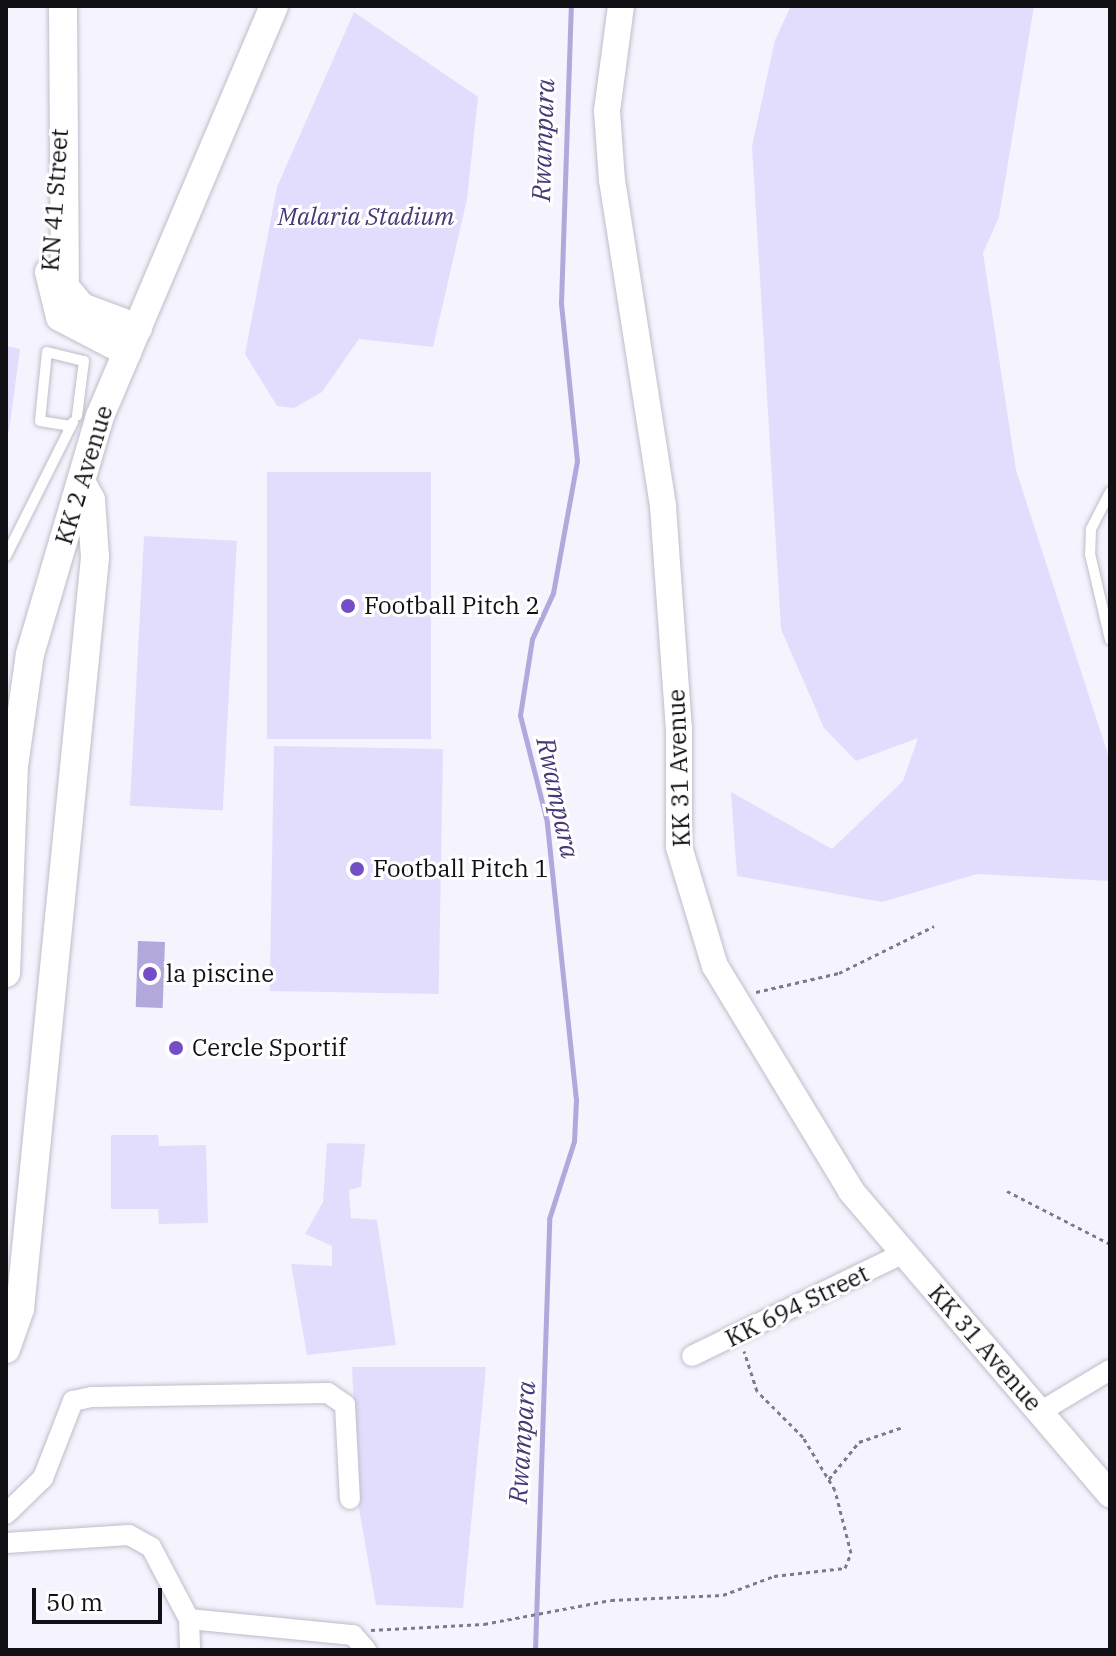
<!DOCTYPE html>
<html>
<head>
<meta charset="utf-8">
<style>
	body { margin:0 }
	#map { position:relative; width:1116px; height:1656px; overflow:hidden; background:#f5f3fe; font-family:"IBM Plex Serif",serif }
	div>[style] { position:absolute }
	.green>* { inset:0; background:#e3ddfd; transform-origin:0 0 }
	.water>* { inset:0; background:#b3a8db; transform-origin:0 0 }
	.stream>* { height:5px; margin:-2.5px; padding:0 2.5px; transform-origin:2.5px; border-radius:2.5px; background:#b3a8db }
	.path>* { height:3px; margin-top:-1.5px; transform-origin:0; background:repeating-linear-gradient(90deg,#7d7b83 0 4px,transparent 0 8px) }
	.roads { filter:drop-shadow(0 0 2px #bfbdc9) drop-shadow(0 0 2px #bfbdc9) }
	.service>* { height:10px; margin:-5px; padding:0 5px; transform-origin:5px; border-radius:5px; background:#fff }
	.minor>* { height:20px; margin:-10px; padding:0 10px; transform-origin:10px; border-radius:10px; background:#fff }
	.tertiary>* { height:26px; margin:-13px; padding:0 13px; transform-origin:13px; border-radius:13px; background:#fff }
	.secondary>* { height:28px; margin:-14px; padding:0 14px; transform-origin:14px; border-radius:14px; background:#fff }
	.dots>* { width:22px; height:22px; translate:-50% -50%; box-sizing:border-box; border:4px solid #fff; border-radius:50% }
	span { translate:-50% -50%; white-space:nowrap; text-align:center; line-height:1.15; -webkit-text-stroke:6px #fff; paint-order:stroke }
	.street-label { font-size:24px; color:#111015 }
	.park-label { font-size:24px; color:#483675; font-style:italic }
	.poi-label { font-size:24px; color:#111015 }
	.left { translate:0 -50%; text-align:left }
	.water-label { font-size:26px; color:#493776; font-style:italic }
	.frame { position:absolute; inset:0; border:8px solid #111015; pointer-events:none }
	.scale { position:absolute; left:32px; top:1588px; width:130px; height:36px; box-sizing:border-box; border:4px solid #111015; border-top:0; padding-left:10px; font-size:24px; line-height:28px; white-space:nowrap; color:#111015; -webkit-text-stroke:6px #fff; paint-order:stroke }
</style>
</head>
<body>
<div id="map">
	<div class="green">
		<i style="clip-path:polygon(791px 6px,1034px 6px,999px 217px,983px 253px,1016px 470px,1110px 761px,1110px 881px,977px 874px,882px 902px,737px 876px,731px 792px,832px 849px,903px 781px,918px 738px,856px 761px,824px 728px,781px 629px,752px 146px,775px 40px)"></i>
		<i style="clip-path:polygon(354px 12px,478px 97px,467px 199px,433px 347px,359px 339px,322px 392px,294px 408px,277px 406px,245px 354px,277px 187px)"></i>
		<i style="clip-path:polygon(6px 306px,6px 346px,20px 349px,9px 431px,6px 431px)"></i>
		<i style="left:267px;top:472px;width:164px;height:267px"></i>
		<i style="left:144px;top:536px;width:93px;height:270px;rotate:3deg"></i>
		<i style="left:274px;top:746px;width:169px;height:245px;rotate:1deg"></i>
		<i style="clip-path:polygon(111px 1135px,158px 1135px,159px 1146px,206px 1145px,208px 1223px,159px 1224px,158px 1209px,111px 1209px)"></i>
		<i style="clip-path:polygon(327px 1143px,365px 1144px,361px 1187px,349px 1190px,351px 1218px,377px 1220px,396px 1345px,307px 1355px,291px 1264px,332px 1266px,332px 1246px,305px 1234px,323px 1202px)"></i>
		<i style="clip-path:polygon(352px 1367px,486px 1367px,463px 1608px,376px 1605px,359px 1509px)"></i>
	</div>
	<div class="water">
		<i style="left:138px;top:941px;width:27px;height:66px;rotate:2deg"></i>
	</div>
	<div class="stream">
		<i style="left:535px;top:1650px;width:431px;rotate:-88.1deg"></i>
		<i style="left:549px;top:1219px;width:82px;rotate:-72.2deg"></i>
		<i style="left:574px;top:1141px;width:41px;rotate:-87.2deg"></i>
		<i style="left:576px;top:1100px;width:280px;rotate:-96deg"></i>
		<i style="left:547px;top:822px;width:110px;rotate:-104.2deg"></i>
		<i style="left:520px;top:715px;width:77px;rotate:-81deg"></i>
		<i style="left:532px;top:639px;width:51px;rotate:-65.5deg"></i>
		<i style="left:553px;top:593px;width:134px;rotate:-79.7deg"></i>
		<i style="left:577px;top:461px;width:159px;rotate:-95.8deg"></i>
		<i style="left:561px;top:303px;width:297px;rotate:-88.1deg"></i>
	</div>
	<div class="path">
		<i style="left:756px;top:992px;width:85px;rotate:-12.9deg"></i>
		<i style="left:839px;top:973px;width:106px;rotate:-26.3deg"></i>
		<i style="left:1007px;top:1191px;width:116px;rotate:27.2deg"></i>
		<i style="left:829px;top:1479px;width:48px;rotate:-51deg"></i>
		<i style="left:859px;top:1442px;width:46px;rotate:-18.8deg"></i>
		<i style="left:371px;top:1630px;width:113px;rotate:-3deg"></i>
		<i style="left:484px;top:1624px;width:129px;rotate:-10.7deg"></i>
		<i style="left:611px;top:1600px;width:112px;rotate:-2.6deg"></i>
		<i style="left:723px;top:1595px;width:54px;rotate:-20.4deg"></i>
		<i style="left:774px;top:1576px;width:71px;rotate:-6.4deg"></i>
		<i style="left:845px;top:1568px;width:16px;rotate:-68deg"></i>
		<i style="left:851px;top:1553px;width:65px;rotate:-104.3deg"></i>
		<i style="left:835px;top:1490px;width:62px;rotate:-121.1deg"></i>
		<i style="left:803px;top:1437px;width:65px;rotate:-135deg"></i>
		<i style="left:757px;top:1391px;width:42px;rotate:-108deg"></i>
	</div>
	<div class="roads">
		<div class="service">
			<i style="left:71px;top:426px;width:31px;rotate:-171deg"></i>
			<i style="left:40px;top:421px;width:69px;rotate:-84.2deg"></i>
			<i style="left:47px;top:352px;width:38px;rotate:14deg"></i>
			<i style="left:84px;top:361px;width:55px;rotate:97.3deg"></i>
			<i style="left:1110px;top:492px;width:42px;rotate:117.2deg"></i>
			<i style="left:1091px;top:529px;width:25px;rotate:92deg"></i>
			<i style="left:1090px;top:554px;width:88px;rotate:76.9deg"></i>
			<i style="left:6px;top:556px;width:150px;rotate:-63.4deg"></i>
		</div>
		<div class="minor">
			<i style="left:692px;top:1356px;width:233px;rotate:-25.9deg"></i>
			<i style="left:1040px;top:1412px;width:82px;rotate:-31deg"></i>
			<i style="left:6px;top:1514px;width:52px;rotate:-44.2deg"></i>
			<i style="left:43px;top:1478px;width:83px;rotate:-68.7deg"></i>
			<i style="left:73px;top:1401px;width:19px;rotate:-12deg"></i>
			<i style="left:92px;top:1397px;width:236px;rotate:-1deg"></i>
			<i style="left:328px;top:1393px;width:21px;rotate:35deg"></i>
			<i style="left:345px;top:1405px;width:94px;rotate:87deg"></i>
			<i style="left:6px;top:1543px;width:123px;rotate:-3.7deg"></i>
			<i style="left:129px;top:1535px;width:25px;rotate:29deg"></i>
			<i style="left:151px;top:1547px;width:81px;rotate:62.2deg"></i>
			<i style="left:189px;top:1619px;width:165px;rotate:5.6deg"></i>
			<i style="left:353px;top:1635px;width:20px;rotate:49deg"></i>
			<i style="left:189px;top:1619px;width:31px;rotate:88deg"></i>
		</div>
		<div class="tertiary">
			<i style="left:621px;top:6px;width:106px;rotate:97.6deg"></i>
			<i style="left:607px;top:111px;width:69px;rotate:85.9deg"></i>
			<i style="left:612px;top:180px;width:331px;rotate:81.1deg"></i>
			<i style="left:663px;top:507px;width:222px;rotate:85.9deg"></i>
			<i style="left:679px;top:728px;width:119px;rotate:90deg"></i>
			<i style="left:679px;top:847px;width:124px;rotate:73.2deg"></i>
			<i style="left:715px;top:966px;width:263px;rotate:58.8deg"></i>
			<i style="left:851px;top:1191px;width:399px;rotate:49.5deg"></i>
		</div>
		<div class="secondary">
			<i style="left:63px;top:6px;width:281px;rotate:89.6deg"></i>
			<i style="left:65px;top:287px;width:26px;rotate:50deg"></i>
			<i style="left:82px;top:307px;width:60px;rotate:20.6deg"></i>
			<i style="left:49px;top:272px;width:46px;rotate:76.3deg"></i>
			<i style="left:60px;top:317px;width:76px;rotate:27.6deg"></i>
			<i style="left:6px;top:973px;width:207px;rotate:-87.8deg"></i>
			<i style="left:14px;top:766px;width:113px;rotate:-81.9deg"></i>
			<i style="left:30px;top:654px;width:248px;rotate:-73.6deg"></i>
			<i style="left:100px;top:416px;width:445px;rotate:-67deg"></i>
			<i style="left:6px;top:1349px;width:42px;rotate:-70.7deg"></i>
			<i style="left:20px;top:1309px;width:756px;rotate:-84.3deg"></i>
			<i style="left:95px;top:557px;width:57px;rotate:-94deg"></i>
			<i style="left:91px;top:500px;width:21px;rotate:-118deg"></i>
		</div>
	</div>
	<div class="dots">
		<i style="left:348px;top:606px;background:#744ec7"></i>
		<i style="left:357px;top:869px;background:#744ec7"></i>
		<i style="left:150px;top:974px;background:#744ec7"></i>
		<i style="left:176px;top:1048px;background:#744ec7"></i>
	</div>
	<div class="street-label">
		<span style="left:55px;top:200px;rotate:-86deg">KN 41 Street</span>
		<span style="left:84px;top:475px;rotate:-73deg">KK 2 Avenue</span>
		<span style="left:679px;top:768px;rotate:-92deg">KK 31 Avenue</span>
		<span style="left:797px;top:1306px;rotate:-26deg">KK 694 Street</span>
		<span style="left:985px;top:1348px;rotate:49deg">KK 31 Avenue</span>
	</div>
	<div class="park-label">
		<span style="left:366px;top:217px">Malaria Stadium</span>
	</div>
	<div class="poi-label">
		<span class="left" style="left:364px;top:606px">Football Pitch 2</span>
		<span class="left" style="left:373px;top:869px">Football Pitch 1</span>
		<span class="left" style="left:166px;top:974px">la piscine</span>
		<span class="left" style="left:192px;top:1048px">Cercle Sportif</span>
	</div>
	<div class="water-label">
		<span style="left:543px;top:140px;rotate:-88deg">Rwampara</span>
		<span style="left:558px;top:798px;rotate:78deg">Rwampara</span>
		<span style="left:522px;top:1442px;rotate:-86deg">Rwampara</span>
	</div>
	<div class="frame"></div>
	<div class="scale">50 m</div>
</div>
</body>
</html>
